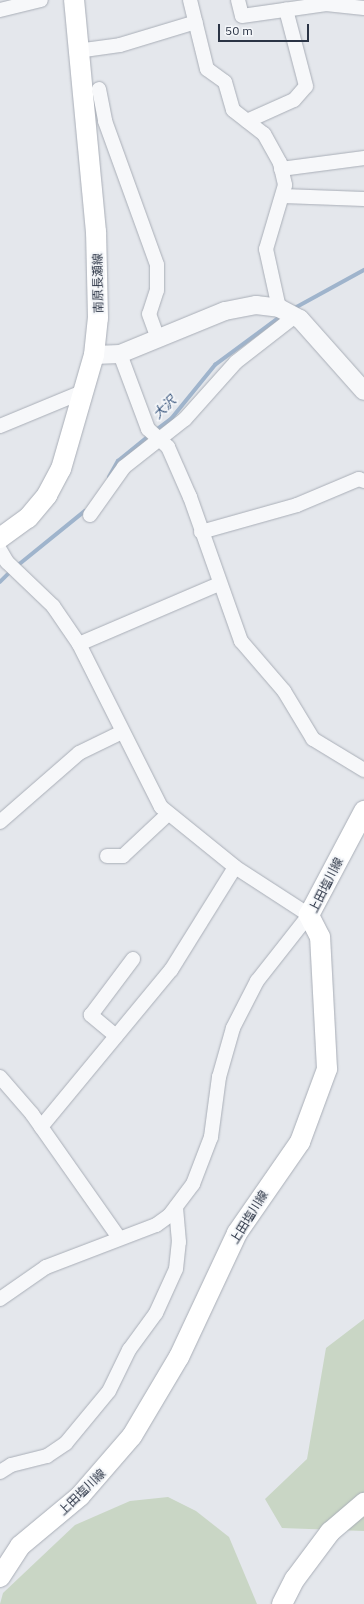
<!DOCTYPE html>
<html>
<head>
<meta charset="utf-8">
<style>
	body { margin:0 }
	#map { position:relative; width:364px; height:1604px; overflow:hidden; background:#e4e7ec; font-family:"IBM Plex Sans","Noto Sans JP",sans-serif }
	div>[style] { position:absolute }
	.green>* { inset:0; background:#c9d6c5 }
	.stream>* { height:3.5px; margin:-1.75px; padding:0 1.75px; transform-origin:1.75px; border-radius:1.75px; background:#9fb4cc }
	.roads { filter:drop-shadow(0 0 1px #a9aeb7) drop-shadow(0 0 1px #a9aeb7) }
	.minor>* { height:14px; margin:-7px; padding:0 7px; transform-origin:7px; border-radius:7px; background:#f7f8fa }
	.tertiary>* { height:18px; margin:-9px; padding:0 9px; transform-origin:9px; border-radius:9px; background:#f7f8fa }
	.secondary>* { height:20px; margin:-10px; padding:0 10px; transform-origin:10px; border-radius:10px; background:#fff }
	span { translate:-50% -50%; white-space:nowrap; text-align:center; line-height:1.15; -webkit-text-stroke:3.5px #f4f6f9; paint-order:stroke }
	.street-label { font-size:12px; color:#2b3445 }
	.water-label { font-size:13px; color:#34527a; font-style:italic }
	.scale { position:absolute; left:218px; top:24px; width:91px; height:18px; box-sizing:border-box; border:2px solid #2b3445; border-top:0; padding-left:5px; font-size:12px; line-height:14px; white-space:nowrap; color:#2b3445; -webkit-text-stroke:3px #f4f6f9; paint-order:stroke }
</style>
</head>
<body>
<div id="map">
	<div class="green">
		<i style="clip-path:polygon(364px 1319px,364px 1531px,282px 1528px,265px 1499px,307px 1459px,326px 1348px)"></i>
		<i style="clip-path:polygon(168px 1497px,196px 1511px,229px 1537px,257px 1604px,0 1604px,3px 1593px,75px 1525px,130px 1501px)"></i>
	</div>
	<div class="stream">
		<i style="left:293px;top:309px;width:81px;rotate:-28.8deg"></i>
		<i style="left:155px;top:431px;width:20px;rotate:-37deg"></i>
		<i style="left:171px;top:419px;width:70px;rotate:-50.8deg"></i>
		<i style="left:215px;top:365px;width:82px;rotate:-36.6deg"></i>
		<i style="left:109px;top:477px;width:18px;rotate:-61deg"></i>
		<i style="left:118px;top:461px;width:41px;rotate:-39.1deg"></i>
		<i style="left:17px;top:566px;width:87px;rotate:-39deg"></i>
		<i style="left:0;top:582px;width:17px;rotate:-45deg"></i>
	</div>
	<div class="roads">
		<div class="minor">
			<i style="left:190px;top:0;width:71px;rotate:76.2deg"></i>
			<i style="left:207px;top:69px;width:22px;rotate:36deg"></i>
			<i style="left:225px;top:82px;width:29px;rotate:74deg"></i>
			<i style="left:233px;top:110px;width:39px;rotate:38deg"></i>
			<i style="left:264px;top:134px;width:33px;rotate:61deg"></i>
			<i style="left:280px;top:163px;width:23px;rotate:77deg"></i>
			<i style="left:285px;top:185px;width:67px;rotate:106.5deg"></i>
			<i style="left:266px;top:249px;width:60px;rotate:77.6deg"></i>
			<i style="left:238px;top:0;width:16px;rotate:76deg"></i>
			<i style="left:242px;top:16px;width:85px;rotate:-8.1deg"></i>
			<i style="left:326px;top:4px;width:38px;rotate:6deg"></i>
			<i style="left:0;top:10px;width:42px;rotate:-13.7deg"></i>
			<i style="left:77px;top:51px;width:43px;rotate:-7.9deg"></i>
			<i style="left:120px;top:45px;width:79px;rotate:-16.8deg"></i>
			<i style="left:99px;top:89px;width:33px;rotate:79deg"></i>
			<i style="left:105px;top:121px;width:153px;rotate:70.1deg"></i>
			<i style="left:157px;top:265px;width:25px;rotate:90deg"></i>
			<i style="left:157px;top:290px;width:25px;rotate:108deg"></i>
			<i style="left:149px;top:314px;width:27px;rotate:70deg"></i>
			<i style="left:247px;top:121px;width:51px;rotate:-24.1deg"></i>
			<i style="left:294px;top:100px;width:18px;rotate:-49deg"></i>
			<i style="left:306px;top:86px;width:79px;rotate:-104.7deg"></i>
			<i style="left:281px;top:169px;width:84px;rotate:-7.5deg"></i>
			<i style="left:283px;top:196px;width:81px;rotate:2.1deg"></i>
			<i style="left:120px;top:354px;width:80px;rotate:69.5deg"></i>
			<i style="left:148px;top:429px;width:27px;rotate:42deg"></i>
			<i style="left:168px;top:447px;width:55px;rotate:66.3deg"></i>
			<i style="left:190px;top:497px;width:153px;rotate:70.5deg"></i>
			<i style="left:241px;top:641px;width:66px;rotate:49.3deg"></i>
			<i style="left:284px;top:691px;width:56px;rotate:58.9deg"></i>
			<i style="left:313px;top:739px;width:60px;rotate:31.3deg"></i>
			<i style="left:0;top:426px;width:89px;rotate:-22.5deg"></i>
			<i style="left:90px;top:515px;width:59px;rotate:-54.7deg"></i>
			<i style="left:124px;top:467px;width:78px;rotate:-38.2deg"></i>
			<i style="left:185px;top:419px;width:76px;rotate:-48.2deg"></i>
			<i style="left:236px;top:362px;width:75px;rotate:-37.9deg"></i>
			<i style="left:201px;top:532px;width:100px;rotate:-15.7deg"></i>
			<i style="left:297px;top:505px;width:67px;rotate:-22.8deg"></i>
			<i style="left:359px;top:479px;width:5px;rotate:22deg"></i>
			<i style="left:0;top:550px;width:14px;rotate:60deg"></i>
			<i style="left:7px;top:562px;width:64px;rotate:43.7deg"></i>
			<i style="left:53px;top:606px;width:46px;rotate:55.6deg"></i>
			<i style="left:79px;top:644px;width:182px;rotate:63.3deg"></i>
			<i style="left:161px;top:807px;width:95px;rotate:39deg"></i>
			<i style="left:235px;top:867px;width:88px;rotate:33deg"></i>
			<i style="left:309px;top:915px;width:84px;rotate:128.2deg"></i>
			<i style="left:257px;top:981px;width:53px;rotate:117.1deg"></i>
			<i style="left:233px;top:1028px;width:51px;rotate:105.9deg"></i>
			<i style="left:219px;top:1077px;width:61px;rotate:97.6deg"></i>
			<i style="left:211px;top:1137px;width:50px;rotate:111deg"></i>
			<i style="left:193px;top:1184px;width:39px;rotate:127deg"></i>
			<i style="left:170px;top:1215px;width:17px;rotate:144deg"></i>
			<i style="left:156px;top:1225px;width:118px;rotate:159.1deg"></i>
			<i style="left:46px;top:1267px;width:56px;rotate:145.2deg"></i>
			<i style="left:79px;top:644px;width:152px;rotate:-23.2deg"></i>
			<i style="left:0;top:822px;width:105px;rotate:-41.1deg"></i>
			<i style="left:79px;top:753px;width:48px;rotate:-26deg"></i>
			<i style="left:107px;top:856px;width:16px"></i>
			<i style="left:123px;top:856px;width:62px;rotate:-43deg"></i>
			<i style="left:116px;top:1036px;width:33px;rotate:-140deg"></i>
			<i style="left:91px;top:1015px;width:70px;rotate:-53.1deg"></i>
			<i style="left:0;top:1077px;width:49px;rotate:49.1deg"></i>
			<i style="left:32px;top:1114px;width:151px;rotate:54.9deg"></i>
			<i style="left:41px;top:1127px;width:204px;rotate:-50.4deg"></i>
			<i style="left:171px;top:970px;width:121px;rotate:-58.1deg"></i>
			<i style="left:0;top:1472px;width:13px;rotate:-32deg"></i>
			<i style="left:11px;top:1465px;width:37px;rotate:-14deg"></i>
			<i style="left:47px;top:1456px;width:23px;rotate:-34deg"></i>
			<i style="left:66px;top:1443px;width:67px;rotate:-50.4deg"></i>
			<i style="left:109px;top:1391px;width:46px;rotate:-64deg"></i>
			<i style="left:129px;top:1350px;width:46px;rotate:-53.9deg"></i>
			<i style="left:156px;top:1313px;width:48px;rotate:-65.6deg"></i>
			<i style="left:176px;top:1269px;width:27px;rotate:-84deg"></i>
			<i style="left:179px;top:1242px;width:35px;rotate:-95deg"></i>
		</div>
		<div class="tertiary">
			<i style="left:94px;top:355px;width:26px;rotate:-2deg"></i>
			<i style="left:120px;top:354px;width:113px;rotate:-22.3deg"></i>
			<i style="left:225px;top:311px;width:32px;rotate:-11deg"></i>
			<i style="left:256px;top:305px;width:23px;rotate:7deg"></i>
			<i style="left:279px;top:308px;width:24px;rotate:28deg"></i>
			<i style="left:300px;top:319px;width:96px;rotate:48.4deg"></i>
		</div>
		<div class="secondary">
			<i style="left:0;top:538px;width:34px;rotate:-36deg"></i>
			<i style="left:28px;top:518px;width:30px;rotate:-50deg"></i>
			<i style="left:47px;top:495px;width:30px;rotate:-62deg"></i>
			<i style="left:61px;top:469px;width:119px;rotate:-73.9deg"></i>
			<i style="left:94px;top:355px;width:37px;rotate:-84deg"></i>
			<i style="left:98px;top:318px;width:86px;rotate:-91.3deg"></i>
			<i style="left:96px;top:232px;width:233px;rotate:-95.4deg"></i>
			<i style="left:0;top:1577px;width:37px;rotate:-57deg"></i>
			<i style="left:20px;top:1546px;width:78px;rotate:-39.8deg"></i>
			<i style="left:80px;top:1496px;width:79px;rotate:-49.1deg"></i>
			<i style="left:132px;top:1436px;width:92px;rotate:-59.3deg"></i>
			<i style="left:179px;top:1357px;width:137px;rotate:-64.9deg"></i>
			<i style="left:237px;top:1233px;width:111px;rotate:-55.3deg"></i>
			<i style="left:300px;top:1142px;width:78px;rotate:-69.7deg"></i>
			<i style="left:327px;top:1069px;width:132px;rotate:-93deg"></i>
			<i style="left:320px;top:937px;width:25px;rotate:-117deg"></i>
			<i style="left:309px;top:915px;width:118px;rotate:-62.1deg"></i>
			<i style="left:282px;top:1604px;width:28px;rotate:-63deg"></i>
			<i style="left:295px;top:1579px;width:59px;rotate:-53.3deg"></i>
			<i style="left:330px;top:1532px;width:45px;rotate:-40.5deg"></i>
		</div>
	</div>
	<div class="street-label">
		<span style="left:98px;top:283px;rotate:-91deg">南原長瀬線</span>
		<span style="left:326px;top:885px;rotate:-63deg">上田塩川線</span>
		<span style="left:249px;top:1217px;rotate:-58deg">上田塩川線</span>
		<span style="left:82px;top:1492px;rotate:-44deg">上田塩川線</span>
	</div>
	<div class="water-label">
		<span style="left:165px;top:408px;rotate:-45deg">大沢</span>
	</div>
	<div class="scale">50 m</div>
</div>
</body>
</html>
